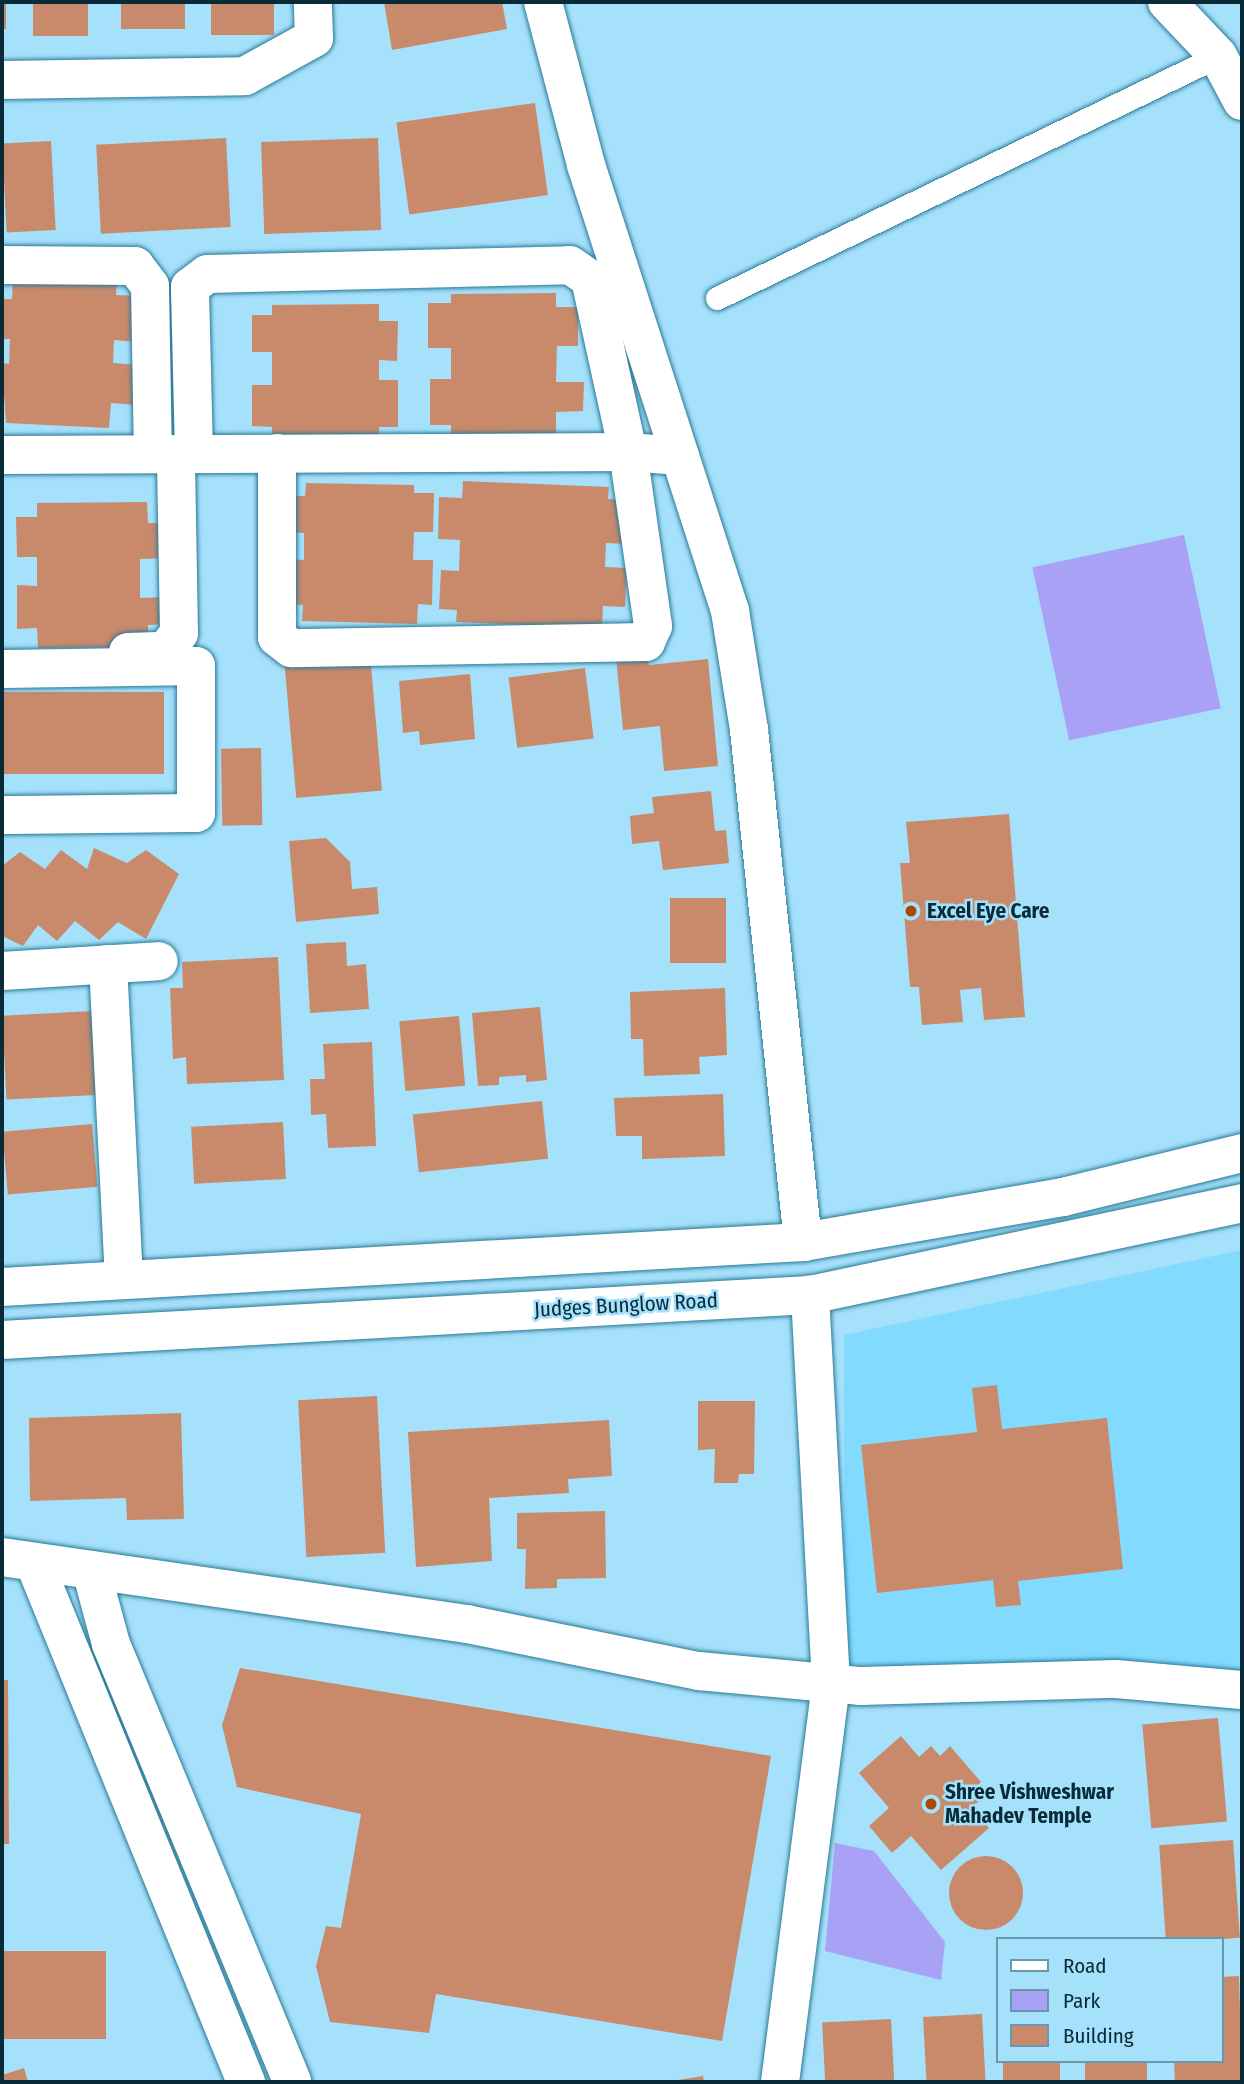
<!DOCTYPE html>
<html>
<head>
<meta charset="utf-8">
<style>
	body { margin:0 }
	#map { position:relative; width:1244px; height:2084px; overflow:hidden; background:#a5e1fb; font-family:"Fira Sans Condensed",sans-serif }
	div>[style] { position:absolute }
	.built>* { inset:0; background:#83daff }
	.green>* { inset:0; background:#a8a1f6; transform-origin:0 0 }
	.building>* { inset:0; background:#c98a6c; transform-origin:0 0 }
	.round { border-radius:50% }
	.roads { filter:drop-shadow(0 0 2px #297996) drop-shadow(0 0 2px #297996) }
	.service>* { height:23px; margin:-11.5px; padding:0 11.5px; transform-origin:11.5px; border-radius:11.5px; background:#fff }
	.minor>* { height:38px; margin:-19px; padding:0 19px; transform-origin:19px; border-radius:19px; background:#fff }
	.tertiary>* { height:38px; margin:-19px; padding:0 19px; transform-origin:19px; border-radius:19px; background:#fff }
	.secondary>* { height:38px; margin:-19px; padding:0 19px; transform-origin:19px; border-radius:19px; background:#fff }
	.dots>* { width:19px; height:19px; translate:-50% -50%; box-sizing:border-box; border:4px solid #a5e1fb; border-radius:50% }
	span { translate:-50% -50%; white-space:nowrap; text-align:center; line-height:1.15; -webkit-text-stroke:5px #a5e1fb; paint-order:stroke }
	.poi-label { font-size:21px; color:#092a37; font-weight:700 }
	.left { translate:0 -50%; text-align:left }
	.street-label { font-size:21px; color:#092a37 }
	.frame { position:absolute; inset:0; border:4px solid #092a37; pointer-events:none }
	.legend { position:absolute; left:996px; top:1937px; width:228px; height:126px; box-sizing:border-box; background:#a5e1fb; border:2px solid #6798ad; margin:0; padding:9px 12px; list-style:none; font-size:21px; color:#092a37 }
	.legend li { display:flex; align-items:center; gap:14px; height:35px }
	.legend b { width:35px; border:2px solid #6798ad }
</style>
</head>
<body>
<div id="map">
	<div class="built">
		<i style="clip-path:polygon(1242px 1250px,1242px 1674px,844px 1664px,844px 1335px)"></i>
	</div>
	<div class="green">
		<i style="left:1184px;top:535px;width:177px;height:155px;rotate:78deg"></i>
		<i style="clip-path:polygon(835px 1843px,874px 1851px,945px 1942px,941px 1980px,825px 1951px)"></i>
	</div>
	<div class="building">
		<i style="left:2px;top:2px;width:4px;height:27px"></i>
		<i style="left:33px;top:2px;width:55px;height:34px"></i>
		<i style="left:121px;top:2px;width:64px;height:27px"></i>
		<i style="left:211px;top:2px;width:63px;height:33px"></i>
		<i style="clip-path:polygon(384px 2px,502px 2px,507px 29px,392px 50px)"></i>
		<i style="left:535px;top:103px;width:93px;height:140px;rotate:82deg"></i>
		<i style="left:226px;top:138px;width:89px;height:130px;rotate:87deg"></i>
		<i style="left:378px;top:138px;width:92px;height:117px;rotate:88deg"></i>
		<i style="left:51px;top:141px;width:89px;height:49px;rotate:87deg"></i>
		<i style="clip-path:polygon(13px 276px,117px 280px,116px 295px,141px 296px,138px 342px,114px 340px,113px 363px,139px 365px,137px 405px,111px 403px,109px 428px,6px 423px,2px 363px,9px 364px,10px 339px,2px 339px,2px 299px,12px 299px)"></i>
		<i style="clip-path:polygon(556px 293px,556px 307px,578px 307px,578px 346px,557px 346px,556px 382px,584px 382px,583px 411px,556px 412px,556px 437px,451px 437px,451px 425px,430px 425px,430px 379px,451px 379px,451px 348px,428px 348px,428px 303px,451px 303px,451px 294px)"></i>
		<i style="clip-path:polygon(379px 304px,379px 321px,398px 321px,397px 361px,379px 360px,379px 380px,398px 380px,398px 427px,379px 427px,379px 444px,272px 445px,272px 427px,252px 426px,252px 385px,272px 385px,272px 352px,252px 352px,252px 315px,272px 315px,272px 305px)"></i>
		<i style="clip-path:polygon(463px 481px,609px 487px,608px 499px,627px 500px,625px 544px,606px 543px,605px 567px,627px 568px,625px 607px,603px 606px,602px 628px,456px 622px,457px 610px,439px 609px,441px 570px,459px 571px,460px 540px,438px 539px,439px 497px,462px 498px)"></i>
		<i style="clip-path:polygon(306px 483px,414px 485px,414px 493px,434px 493px,433px 532px,414px 532px,413px 560px,433px 560px,432px 605px,418px 604px,417px 624px,302px 621px,303px 605px,284px 604px,285px 559px,304px 560px,304px 533px,284px 532px,285px 496px,305px 496px)"></i>
		<i style="clip-path:polygon(147px 502px,148px 523px,169px 523px,169px 558px,140px 559px,140px 598px,169px 597px,169px 624px,148px 625px,148px 647px,38px 648px,37px 628px,17px 629px,17px 585px,37px 586px,37px 557px,17px 557px,16px 517px,37px 517px,37px 503px)"></i>
		<i style="left:370px;top:654px;width:137px;height:86px;rotate:85deg"></i>
		<i style="clip-path:polygon(647px 654px,649px 665px,708px 659px,718px 766px,664px 771px,660px 726px,623px 730px,616px 657px)"></i>
		<i style="left:585px;top:668px;width:71px;height:77px;rotate:83deg"></i>
		<i style="clip-path:polygon(470px 674px,475px 739px,420px 745px,419px 731px,403px 733px,399px 681px)"></i>
		<i style="left:164px;top:692px;width:82px;height:162px;rotate:90deg"></i>
		<i style="left:261px;top:748px;width:77px;height:40px;rotate:89deg"></i>
		<i style="clip-path:polygon(711px 791px,715px 831px,726px 830px,729px 863px,663px 870px,659px 841px,632px 844px,630px 816px,654px 813px,652px 797px)"></i>
		<i style="clip-path:polygon(1009px 814px,1025px 1017px,984px 1020px,981px 988px,960px 990px,963px 1022px,922px 1025px,919px 987px,910px 987px,900px 863px,910px 863px,906px 822px)"></i>
		<i style="clip-path:polygon(326px 838px,350px 862px,352px 889px,377px 887px,379px 914px,296px 922px,289px 841px)"></i>
		<i style="clip-path:polygon(94px 848px,127px 863px,146px 850px,179px 874px,146px 939px,118px 922px,99px 940px,75px 921px,57px 941px,38px 925px,23px 946px,2px 936px,2px 866px,20px 852px,45px 869px,61px 850px,87px 869px)"></i>
		<i style="left:670px;top:898px;width:56px;height:65px"></i>
		<i style="clip-path:polygon(346px 942px,347px 966px,366px 964px,369px 1009px,310px 1013px,306px 944px)"></i>
		<i style="clip-path:polygon(278px 957px,284px 1080px,187px 1084px,186px 1057px,173px 1059px,170px 988px,183px 988px,182px 962px)"></i>
		<i style="clip-path:polygon(725px 988px,727px 1055px,699px 1057px,700px 1074px,644px 1076px,643px 1039px,631px 1039px,630px 992px)"></i>
		<i style="clip-path:polygon(540px 1007px,547px 1080px,526px 1082px,526px 1075px,499px 1077px,499px 1085px,478px 1086px,472px 1013px)"></i>
		<i style="left:92px;top:1011px;width:84px;height:90px;rotate:87deg"></i>
		<i style="left:459px;top:1016px;width:70px;height:60px;rotate:85deg"></i>
		<i style="clip-path:polygon(372px 1042px,376px 1146px,328px 1148px,326px 1114px,311px 1115px,310px 1079px,325px 1079px,323px 1044px)"></i>
		<i style="clip-path:polygon(723px 1094px,725px 1156px,642px 1159px,642px 1136px,616px 1136px,614px 1098px)"></i>
		<i style="left:542px;top:1101px;width:58px;height:130px;rotate:84deg"></i>
		<i style="left:283px;top:1122px;width:57px;height:92px;rotate:87deg"></i>
		<i style="left:92px;top:1124px;width:63px;height:90px;rotate:85deg"></i>
		<i style="clip-path:polygon(997px 1385px,1002px 1429px,1107px 1418px,1123px 1569px,1018px 1581px,1021px 1605px,996px 1607px,993px 1580px,877px 1593px,861px 1445px,977px 1432px,972px 1388px)"></i>
		<i style="left:377px;top:1396px;width:157px;height:79px;rotate:87deg"></i>
		<i style="clip-path:polygon(698px 1401px,755px 1401px,754px 1474px,739px 1474px,738px 1483px,714px 1483px,715px 1449px,698px 1450px)"></i>
		<i style="clip-path:polygon(181px 1413px,184px 1519px,127px 1520px,126px 1498px,30px 1501px,29px 1418px)"></i>
		<i style="clip-path:polygon(609px 1420px,612px 1476px,568px 1479px,569px 1493px,489px 1498px,492px 1561px,416px 1567px,408px 1432px)"></i>
		<i style="clip-path:polygon(605px 1511px,606px 1578px,557px 1579px,557px 1588px,525px 1589px,526px 1549px,517px 1549px,517px 1513px)"></i>
		<i style="clip-path:polygon(240px 1668px,771px 1756px,722px 2041px,436px 1994px,429px 2033px,330px 2022px,316px 1966px,326px 1926px,341px 1928px,361px 1814px,237px 1787px,222px 1725px)"></i>
		<i style="clip-path:polygon(2px 1680px,8px 1680px,9px 1844px,2px 1844px)"></i>
		<i style="left:1218px;top:1718px;width:104px;height:76px;rotate:85deg"></i>
		<i style="clip-path:polygon(901px 1736px,919px 1757px,931px 1746px,940px 1756px,950px 1746px,981px 1782px,972px 1790px,980px 1800px,971px 1808px,989px 1828px,941px 1870px,911px 1836px,892px 1853px,869px 1826px,889px 1808px,859px 1773px)"></i>
		<i style="left:1233px;top:1840px;width:98px;height:74px;rotate:86deg"></i>
		<i class="round" style="left:949px;top:1856px;width:74px;height:74px"></i>
		<i style="left:106px;top:1951px;width:88px;height:104px;rotate:90deg"></i>
		<i style="clip-path:polygon(1239px 1976px,1242px 2082px,1175px 2082px,1174px 2061px,1221px 2061px,1221px 1977px)"></i>
		<i style="left:982px;top:2014px;width:68px;height:59px;rotate:87deg"></i>
		<i style="left:891px;top:2019px;width:63px;height:69px;rotate:87deg"></i>
		<i style="left:1003px;top:2061px;width:57px;height:21px"></i>
		<i style="left:1085px;top:2061px;width:62px;height:21px"></i>
		<i style="clip-path:polygon(24px 2068px,28px 2082px,2px 2082px,2px 2075px)"></i>
		<i style="clip-path:polygon(703px 2076px,704px 2082px,672px 2082px,672px 2081px)"></i>
	</div>
	<div class="roads">
		<div class="service">
			<i style="left:717px;top:298px;width:556px;rotate:-25.78deg"></i>
		</div>
		<div class="minor">
			<i style="left:1167px;top:2px;width:74px;rotate:46.6deg"></i>
			<i style="left:1218px;top:56px;width:51px;rotate:61.9deg"></i>
			<i style="left:2px;top:80px;width:243px;rotate:-0.9deg"></i>
			<i style="left:245px;top:76px;width:79px;rotate:-28.8deg"></i>
			<i style="left:314px;top:38px;width:36px;rotate:-92deg"></i>
			<i style="left:2px;top:265px;width:133px;rotate:0.4deg"></i>
			<i style="left:135px;top:266px;width:25px;rotate:53deg"></i>
			<i style="left:150px;top:286px;width:168px;rotate:89deg"></i>
			<i style="left:194px;top:454px;width:167px;rotate:-91.4deg"></i>
			<i style="left:190px;top:287px;width:21px;rotate:-37deg"></i>
			<i style="left:207px;top:274px;width:363px;rotate:-1.4deg"></i>
			<i style="left:570px;top:265px;width:24px;rotate:35deg"></i>
			<i style="left:590px;top:279px;width:177px;rotate:77.6deg"></i>
			<i style="left:628px;top:452px;width:176px;rotate:81.8deg"></i>
			<i style="left:653px;top:626px;width:17px;rotate:114deg"></i>
			<i style="left:646px;top:642px;width:355px;rotate:179deg"></i>
			<i style="left:291px;top:648px;width:18px;rotate:-142deg"></i>
			<i style="left:277px;top:637px;width:184px;rotate:-90deg"></i>
			<i style="left:2px;top:455px;width:626px;rotate:-0.27deg"></i>
			<i style="left:628px;top:452px;width:52px;rotate:4.4deg"></i>
			<i style="left:128px;top:652px;width:37px;rotate:-2deg"></i>
			<i style="left:165px;top:651px;width:23px;rotate:-52deg"></i>
			<i style="left:179px;top:633px;width:179px;rotate:-91deg"></i>
			<i style="left:2px;top:669px;width:194px;rotate:-0.9deg"></i>
			<i style="left:196px;top:666px;width:147px;rotate:90deg"></i>
			<i style="left:196px;top:813px;width:194px;rotate:179.4deg"></i>
			<i style="left:108px;top:964px;width:314px;rotate:87.1deg"></i>
			<i style="left:2px;top:971px;width:157px;rotate:-3.6deg"></i>
			<i style="left:780px;top:2082px;width:402px;rotate:-82.7deg"></i>
			<i style="left:831px;top:1683px;width:389px;rotate:-93.1deg"></i>
		</div>
		<div class="tertiary">
			<i style="left:543px;top:2px;width:169px;rotate:75.2deg"></i>
			<i style="left:586px;top:165px;width:469px;rotate:72.1deg"></i>
			<i style="left:730px;top:611px;width:121px;rotate:80.9deg"></i>
			<i style="left:749px;top:730px;width:515px;rotate:83.98deg"></i>
			<i style="left:2px;top:1557px;width:470px;rotate:8.2deg"></i>
			<i style="left:467px;top:1624px;width:237px;rotate:11.5deg"></i>
			<i style="left:699px;top:1671px;width:163px;rotate:5.3deg"></i>
			<i style="left:861px;top:1686px;width:255px;rotate:-1.6deg"></i>
			<i style="left:1116px;top:1679px;width:126px;rotate:5deg"></i>
			<i style="left:34px;top:1562px;width:562px;rotate:67.82deg"></i>
			<i style="left:91px;top:1570px;width:77px;rotate:74.9deg"></i>
			<i style="left:111px;top:1644px;width:474px;rotate:67.5deg"></i>
		</div>
		<div class="secondary">
			<i style="left:2px;top:1287px;width:802px;rotate:-3.22deg"></i>
			<i style="left:803px;top:1242px;width:264px;rotate:-9.8deg"></i>
			<i style="left:1063px;top:1197px;width:184px;rotate:-13.8deg"></i>
			<i style="left:2px;top:1340px;width:809px;rotate:-3.19deg"></i>
			<i style="left:810px;top:1295px;width:442px;rotate:-12deg"></i>
		</div>
	</div>
	<div class="dots">
		<i style="left:911px;top:911px;background:#aa4903"></i>
		<i style="left:931px;top:1804px;background:#aa4903"></i>
	</div>
	<div class="poi-label">
		<span class="left" style="left:927px;top:911px">Excel Eye Care</span>
		<span class="left" style="left:945px;top:1804px">Shree Vishweshwar<br>Mahadev Temple</span>
	</div>
	<div class="street-label">
		<span style="left:626px;top:1305px;rotate:-3deg">Judges Bunglow Road</span>
	</div>
	<div class="frame"></div>
	<ul class="legend">
	<li><b style="height:9px;background:#fff"></b>Road</li>
	<li><b style="height:19px;background:#a8a1f6"></b>Park</li>
	<li><b style="height:19px;background:#c98a6c"></b>Building</li>
	</ul>
</div>
</body>
</html>
